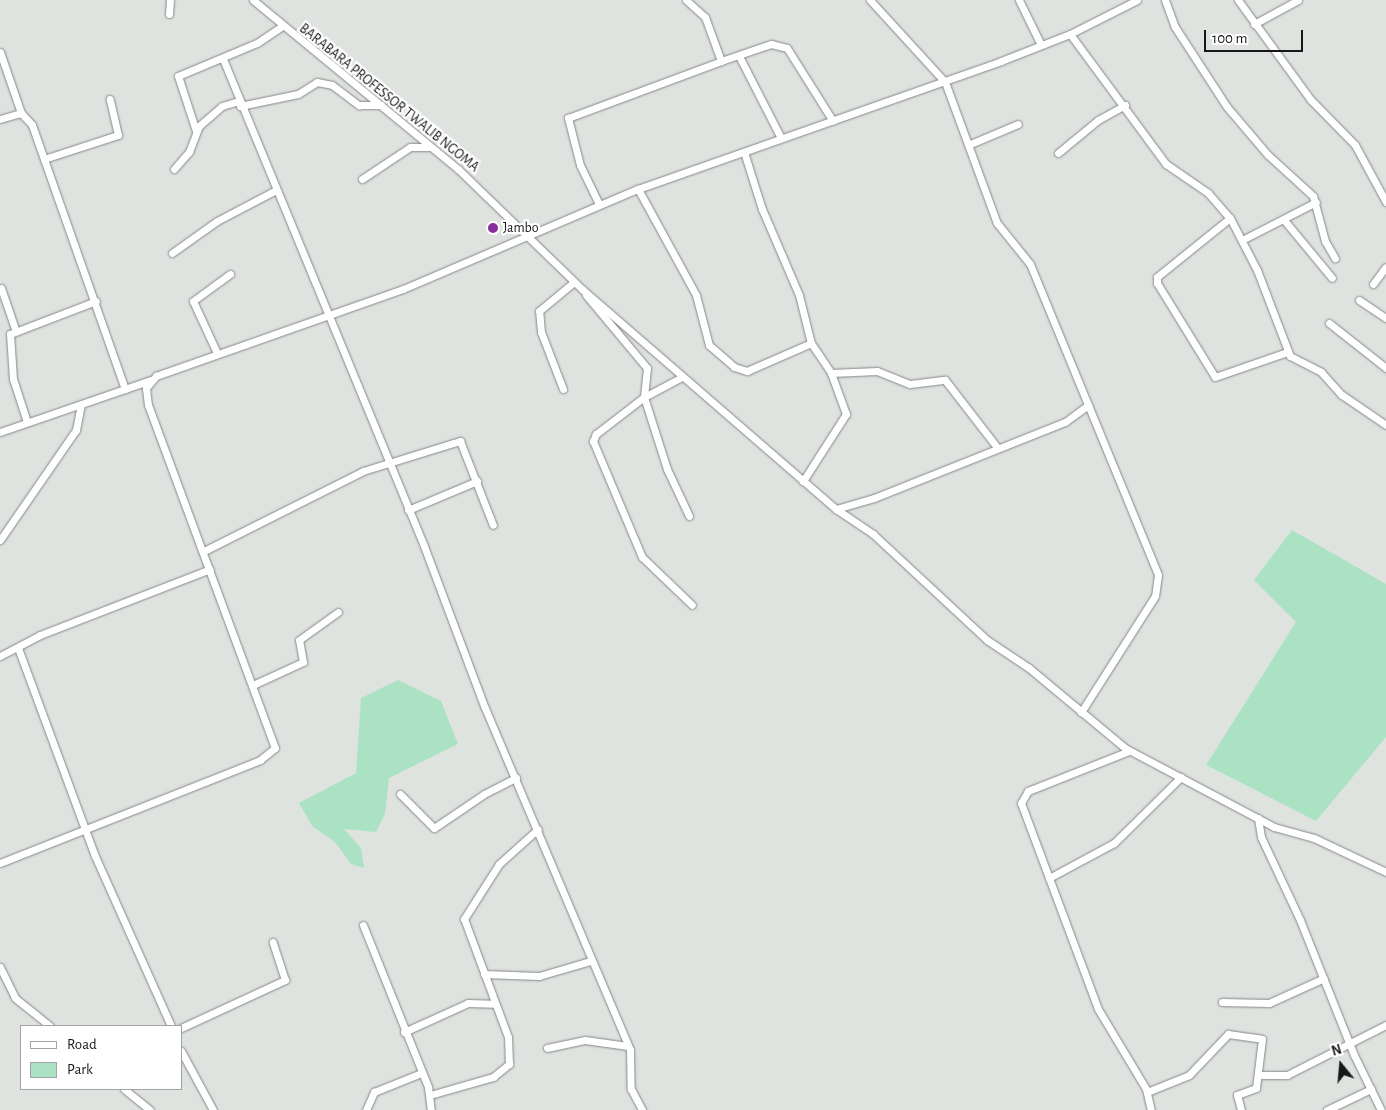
<!DOCTYPE html>
<html>
<head>
<meta charset="utf-8">
<style>
	body { margin:0 }
	#map { position:relative; width:1386px; height:1110px; overflow:hidden; background:#dfe3e0; font-family:"Alegreya Sans",sans-serif }
	div>[style] { position:absolute }
	.green>* { inset:0; background:#ace2c4 }
	.roads { filter:drop-shadow(0 0 1px #858886) drop-shadow(0 0 1px #858886) }
	.minor>* { height:7px; margin:-3.5px; padding:0 3.5px; transform-origin:3.5px; border-radius:3.5px; background:#fff }
	.dots>* { width:14px; height:14px; translate:-50% -50%; box-sizing:border-box; border:2px solid #fff; border-radius:50% }
	span { translate:-50% -50%; white-space:nowrap; text-align:center; line-height:1.15; -webkit-text-stroke:4.5px #fff; paint-order:stroke }
	.street-label { font-size:14px; color:#171817 }
	.poi-label { font-size:14px; color:#171817 }
	.left { translate:0 -50%; text-align:left }
	.legend { position:absolute; left:20px; top:1025px; width:162px; height:65px; box-sizing:border-box; background:#fff; border:1px solid #a2a3a2; margin:0; padding:6px 9px; list-style:none; font-size:15px; color:#171817 }
	.legend li { display:flex; align-items:center; gap:10px; height:25px }
	.legend b { width:25px; border:1px solid #a2a3a2 }
	.north { position:absolute; left:1316px; top:1040px; width:50px; height:50px; -webkit-text-stroke:4px #fff; paint-order:stroke; rotate:343deg; font-size:14px; font-weight:700; line-height:20px; text-align:center; color:#171817 }
	.north::after { content:''; display:block; margin:auto; width:18px; height:22px; background:#171817; clip-path:polygon(50% 0,100% 100%,50% 72%,0 100%) }
	.scale { position:absolute; left:1204px; top:30px; width:99px; height:22px; box-sizing:border-box; border:2px solid #171817; border-top:0; padding-left:6px; font-size:15px; line-height:18px; white-space:nowrap; color:#171817; -webkit-text-stroke:4px #fff; paint-order:stroke }
</style>
</head>
<body>
<div id="map">
	<div class="green">
		<i style="clip-path:polygon(1292px 530px,1386px 584px,1386px 737px,1316px 821px,1206px 765px,1296px 622px,1254px 580px)"></i>
		<i style="clip-path:polygon(398px 680px,441px 701px,458px 744px,389px 778px,385px 814px,376px 832px,344px 829px,361px 848px,364px 868px,351px 864px,335px 842px,312px 826px,299px 803px,356px 773px,361px 698px)"></i>
	</div>
	<div class="roads">
		<div class="minor">
			<i style="left:253px;top:0;width:266px;rotate:39.5deg"></i>
			<i style="left:458px;top:169px;width:174px;rotate:44.1deg"></i>
			<i style="left:583px;top:290px;width:335px;rotate:40.9deg"></i>
			<i style="left:836px;top:509px;width:45px;rotate:34deg"></i>
			<i style="left:873px;top:534px;width:156px;rotate:42.9deg"></i>
			<i style="left:987px;top:640px;width:50px;rotate:33.7deg"></i>
			<i style="left:1029px;top:668px;width:125px;rotate:39.8deg"></i>
			<i style="left:1125px;top:748px;width:169px;rotate:27.9deg"></i>
			<i style="left:1274px;top:827px;width:41px;rotate:15.4deg"></i>
			<i style="left:1314px;top:838px;width:80px;rotate:25.3deg"></i>
			<i style="left:686px;top:0;width:25px;rotate:42deg"></i>
			<i style="left:705px;top:17px;width:47px;rotate:70deg"></i>
			<i style="left:721px;top:61px;width:53px;rotate:-18.8deg"></i>
			<i style="left:771px;top:44px;width:16px;rotate:14deg"></i>
			<i style="left:787px;top:48px;width:86px;rotate:57.8deg"></i>
			<i style="left:870px;top:0;width:111px;rotate:47.6deg"></i>
			<i style="left:945px;top:82px;width:150px;rotate:69.8deg"></i>
			<i style="left:997px;top:223px;width:53px;rotate:51.2deg"></i>
			<i style="left:1030px;top:264px;width:336px;rotate:67.6deg"></i>
			<i style="left:1158px;top:575px;width:21px;rotate:98deg"></i>
			<i style="left:1155px;top:596px;width:138px;rotate:122.5deg"></i>
			<i style="left:1019px;top:0;width:50px;rotate:63.9deg"></i>
			<i style="left:1165px;top:0;width:29px;rotate:70deg"></i>
			<i style="left:1175px;top:27px;width:95px;rotate:57deg"></i>
			<i style="left:1227px;top:107px;width:63px;rotate:49.5deg"></i>
			<i style="left:1268px;top:155px;width:61px;rotate:42.3deg"></i>
			<i style="left:1313px;top:196px;width:47px;rotate:75.1deg"></i>
			<i style="left:1325px;top:241px;width:20px;rotate:60deg"></i>
			<i style="left:1238px;top:0;width:124px;rotate:53.9deg"></i>
			<i style="left:1311px;top:100px;width:63px;rotate:45.6deg"></i>
			<i style="left:1355px;top:145px;width:65px;rotate:61.5deg"></i>
			<i style="left:169px;top:14px;width:14px;rotate:-86deg"></i>
			<i style="left:1254px;top:24px;width:50px;rotate:-28.6deg"></i>
			<i style="left:1070px;top:34px;width:162px;rotate:53.6deg"></i>
			<i style="left:1166px;top:164px;width:51px;rotate:34.6deg"></i>
			<i style="left:1208px;top:193px;width:33px;rotate:49deg"></i>
			<i style="left:1230px;top:218px;width:59px;rotate:62.6deg"></i>
			<i style="left:1257px;top:270px;width:92px;rotate:69deg"></i>
			<i style="left:1290px;top:356px;width:35px;rotate:27deg"></i>
			<i style="left:1321px;top:372px;width:31px;rotate:48deg"></i>
			<i style="left:1342px;top:395px;width:53px;rotate:34.3deg"></i>
			<i style="left:0;top:52px;width:65px;rotate:71deg"></i>
			<i style="left:739px;top:56px;width:92px;rotate:62.9deg"></i>
			<i style="left:223px;top:59px;width:527px;rotate:67.57deg"></i>
			<i style="left:424px;top:546px;width:173px;rotate:69.4deg"></i>
			<i style="left:485px;top:708px;width:371px;rotate:67deg"></i>
			<i style="left:630px;top:1050px;width:39px;rotate:89deg"></i>
			<i style="left:631px;top:1089px;width:24px;rotate:62deg"></i>
			<i style="left:240px;top:106px;width:59px;rotate:-11.7deg"></i>
			<i style="left:298px;top:94px;width:22px;rotate:-32deg"></i>
			<i style="left:317px;top:82px;width:15px;rotate:11deg"></i>
			<i style="left:332px;top:85px;width:34px;rotate:37deg"></i>
			<i style="left:359px;top:105px;width:22px"></i>
			<i style="left:0;top:119px;width:22px;rotate:-16deg"></i>
			<i style="left:21px;top:113px;width:16px;rotate:47deg"></i>
			<i style="left:32px;top:125px;width:280px;rotate:70.6deg"></i>
			<i style="left:196px;top:131px;width:58px;rotate:-108.1deg"></i>
			<i style="left:178px;top:76px;width:86px;rotate:-22.7deg"></i>
			<i style="left:257px;top:43px;width:30px;rotate:-34deg"></i>
			<i style="left:968px;top:145px;width:54px;rotate:-22.8deg"></i>
			<i style="left:744px;top:152px;width:60px;rotate:72.5deg"></i>
			<i style="left:762px;top:209px;width:94px;rotate:66.7deg"></i>
			<i style="left:799px;top:295px;width:49px;rotate:76deg"></i>
			<i style="left:811px;top:343px;width:36px;rotate:56deg"></i>
			<i style="left:831px;top:373px;width:44px;rotate:69.9deg"></i>
			<i style="left:846px;top:414px;width:80px;rotate:122.7deg"></i>
			<i style="left:1058px;top:153px;width:52px;rotate:-39.5deg"></i>
			<i style="left:1098px;top:120px;width:31px;rotate:-29deg"></i>
			<i style="left:44px;top:159px;width:78px;rotate:-18deg"></i>
			<i style="left:118px;top:135px;width:37px;rotate:-103deg"></i>
			<i style="left:174px;top:169px;width:23px;rotate:-49deg"></i>
			<i style="left:189px;top:152px;width:28px;rotate:-69deg"></i>
			<i style="left:199px;top:126px;width:30px;rotate:-41deg"></i>
			<i style="left:222px;top:106px;width:17px;rotate:-17deg"></i>
			<i style="left:362px;top:179px;width:58px;rotate:-33.7deg"></i>
			<i style="left:410px;top:147px;width:19px"></i>
			<i style="left:638px;top:189px;width:121px;rotate:61.3deg"></i>
			<i style="left:696px;top:295px;width:52px;rotate:75.4deg"></i>
			<i style="left:709px;top:345px;width:33px;rotate:41deg"></i>
			<i style="left:734px;top:367px;width:14px;rotate:17deg"></i>
			<i style="left:747px;top:371px;width:70px;rotate:-23.6deg"></i>
			<i style="left:599px;top:204px;width:43px;rotate:-116deg"></i>
			<i style="left:580px;top:165px;width:49px;rotate:-104.3deg"></i>
			<i style="left:568px;top:118px;width:163px;rotate:-20.4deg"></i>
			<i style="left:1230px;top:218px;width:94px;rotate:141.1deg"></i>
			<i style="left:1157px;top:277px;width:6px;rotate:90deg"></i>
			<i style="left:1157px;top:283px;width:110px;rotate:58.3deg"></i>
			<i style="left:1215px;top:377px;width:76px;rotate:-19.1deg"></i>
			<i style="left:1284px;top:220px;width:75px;rotate:50.4deg"></i>
			<i style="left:1242px;top:240px;width:83px;rotate:-27.2deg"></i>
			<i style="left:172px;top:253px;width:55px;rotate:-35.4deg"></i>
			<i style="left:217px;top:221px;width:67px;rotate:-27.7deg"></i>
			<i style="left:1373px;top:284px;width:21px;rotate:-53deg"></i>
			<i style="left:1px;top:288px;width:43px;rotate:71.1deg"></i>
			<i style="left:586px;top:295px;width:95px;rotate:50.1deg"></i>
			<i style="left:647px;top:368px;width:29px;rotate:96deg"></i>
			<i style="left:644px;top:397px;width:76px;rotate:72.3deg"></i>
			<i style="left:667px;top:469px;width:52px;rotate:64.9deg"></i>
			<i style="left:1359px;top:300px;width:32px;rotate:34deg"></i>
			<i style="left:1329px;top:323px;width:73px;rotate:38.3deg"></i>
			<i style="left:217px;top:353px;width:57px;rotate:-114.8deg"></i>
			<i style="left:193px;top:301px;width:46px;rotate:-36.1deg"></i>
			<i style="left:831px;top:373px;width:46px;rotate:-2.5deg"></i>
			<i style="left:877px;top:371px;width:35px;rotate:22deg"></i>
			<i style="left:910px;top:384px;width:35px;rotate:-7deg"></i>
			<i style="left:945px;top:380px;width:83px;rotate:52.3deg"></i>
			<i style="left:682px;top:377px;width:43px;rotate:152.2deg"></i>
			<i style="left:644px;top:397px;width:61px;rotate:142.4deg"></i>
			<i style="left:596px;top:434px;width:8px;rotate:113deg"></i>
			<i style="left:593px;top:441px;width:126px;rotate:67.1deg"></i>
			<i style="left:642px;top:557px;width:69px;rotate:43.8deg"></i>
			<i style="left:563px;top:389px;width:61px;rotate:-111.1deg"></i>
			<i style="left:541px;top:332px;width:21px;rotate:-95deg"></i>
			<i style="left:539px;top:311px;width:45px;rotate:-39.6deg"></i>
			<i style="left:27px;top:422px;width:45px;rotate:-108deg"></i>
			<i style="left:13px;top:379px;width:45px;rotate:-93.8deg"></i>
			<i style="left:10px;top:334px;width:92px;rotate:-21deg"></i>
			<i style="left:0;top:432px;width:160px;rotate:-19deg"></i>
			<i style="left:836px;top:509px;width:40px;rotate:-16deg"></i>
			<i style="left:874px;top:498px;width:206px;rotate:-21.7deg"></i>
			<i style="left:1065px;top:422px;width:29px;rotate:-36deg"></i>
			<i style="left:408px;top:510px;width:75px;rotate:-22.8deg"></i>
			<i style="left:0;top:540px;width:134px;rotate:-55.4deg"></i>
			<i style="left:76px;top:430px;width:26px;rotate:-79deg"></i>
			<i style="left:204px;top:551px;width:178px;rotate:-26.7deg"></i>
			<i style="left:363px;top:471px;width:102px;rotate:-17.2deg"></i>
			<i style="left:460px;top:441px;width:90px;rotate:68.6deg"></i>
			<i style="left:18px;top:648px;width:222px;rotate:69.7deg"></i>
			<i style="left:95px;top:856px;width:186px;rotate:65.9deg"></i>
			<i style="left:0;top:656px;width:45px;rotate:-27.7deg"></i>
			<i style="left:40px;top:635px;width:182px;rotate:-21.2deg"></i>
			<i style="left:255px;top:684px;width:53px;rotate:-24.6deg"></i>
			<i style="left:303px;top:662px;width:22px;rotate:-100deg"></i>
			<i style="left:299px;top:640px;width:48px;rotate:-35.7deg"></i>
			<i style="left:1129px;top:751px;width:109px;rotate:158.4deg"></i>
			<i style="left:1028px;top:791px;width:14px;rotate:120deg"></i>
			<i style="left:1021px;top:803px;width:220px;rotate:69.5deg"></i>
			<i style="left:1098px;top:1009px;width:93px;rotate:59deg"></i>
			<i style="left:1146px;top:1089px;width:22px;rotate:77deg"></i>
			<i style="left:400px;top:794px;width:48px;rotate:45deg"></i>
			<i style="left:434px;top:828px;width:60px;rotate:-34.2deg"></i>
			<i style="left:484px;top:794px;width:36px;rotate:-27deg"></i>
			<i style="left:1258px;top:818px;width:19px;rotate:81deg"></i>
			<i style="left:1261px;top:837px;width:92px;rotate:64.8deg"></i>
			<i style="left:1300px;top:920px;width:145px;rotate:68.2deg"></i>
			<i style="left:1354px;top:1055px;width:61px;rotate:63.9deg"></i>
			<i style="left:0;top:863px;width:280px;rotate:-21.6deg"></i>
			<i style="left:260px;top:760px;width:19px;rotate:-39deg"></i>
			<i style="left:275px;top:748px;width:366px;rotate:-110.3deg"></i>
			<i style="left:148px;top:405px;width:17px;rotate:-97deg"></i>
			<i style="left:146px;top:388px;width:16px;rotate:-50deg"></i>
			<i style="left:156px;top:376px;width:262px;rotate:-19.4deg"></i>
			<i style="left:403px;top:289px;width:255px;rotate:-23.1deg"></i>
			<i style="left:638px;top:189px;width:385px;rotate:-19.4deg"></i>
			<i style="left:1001px;top:61px;width:74px;rotate:-21.4deg"></i>
			<i style="left:1070px;top:34px;width:75px;rotate:-26.9deg"></i>
			<i style="left:1049px;top:878px;width:74px;rotate:-28.3deg"></i>
			<i style="left:1114px;top:843px;width:94px;rotate:-44.6deg"></i>
			<i style="left:363px;top:925px;width:175px;rotate:68.1deg"></i>
			<i style="left:428px;top:1087px;width:23px;rotate:83deg"></i>
			<i style="left:0;top:967px;width:34px;rotate:64deg"></i>
			<i style="left:15px;top:998px;width:45px;rotate:38.7deg"></i>
			<i style="left:484px;top:974px;width:55px;rotate:2.1deg"></i>
			<i style="left:539px;top:976px;width:53px;rotate:-16.4deg"></i>
			<i style="left:1222px;top:1002px;width:47px;rotate:1.2deg"></i>
			<i style="left:1269px;top:1003px;width:60px;rotate:-24.4deg"></i>
			<i style="left:181px;top:1028px;width:115px;rotate:-24.8deg"></i>
			<i style="left:285px;top:980px;width:40px;rotate:-108deg"></i>
			<i style="left:404px;top:1032px;width:70px;rotate:-24.4deg"></i>
			<i style="left:468px;top:1003px;width:25px;rotate:2deg"></i>
			<i style="left:547px;top:1048px;width:39px;rotate:-12deg"></i>
			<i style="left:585px;top:1040px;width:43px;rotate:7.9deg"></i>
			<i style="left:181px;top:1051px;width:67px;rotate:61.5deg"></i>
			<i style="left:1259px;top:1075px;width:28px"></i>
			<i style="left:1287px;top:1075px;width:111px;rotate:-26.8deg"></i>
			<i style="left:124px;top:1089px;width:33px;rotate:39deg"></i>
			<i style="left:1147px;top:1092px;width:45px;rotate:-22deg"></i>
			<i style="left:1189px;top:1075px;width:57px;rotate:-46.4deg"></i>
			<i style="left:1228px;top:1034px;width:34px;rotate:8deg"></i>
			<i style="left:1262px;top:1039px;width:49px;rotate:97deg"></i>
			<i style="left:1256px;top:1088px;width:20px;rotate:160deg"></i>
			<i style="left:1237px;top:1095px;width:16px;rotate:75deg"></i>
			<i style="left:430px;top:1095px;width:66px;rotate:-15.9deg"></i>
			<i style="left:493px;top:1077px;width:21px;rotate:-39deg"></i>
			<i style="left:509px;top:1064px;width:27px;rotate:-92deg"></i>
			<i style="left:508px;top:1037px;width:126px;rotate:-110.4deg"></i>
			<i style="left:464px;top:919px;width:65px;rotate:-57.5deg"></i>
			<i style="left:499px;top:864px;width:52px;rotate:-41.9deg"></i>
			<i style="left:366px;top:1110px;width:20px;rotate:-66deg"></i>
			<i style="left:374px;top:1092px;width:51px;rotate:-22deg"></i>
			<i style="left:1327px;top:1110px;width:49px;rotate:-25.5deg"></i>
		</div>
	</div>
	<div class="dots">
		<i style="left:493px;top:228px;background:#862e9b"></i>
	</div>
	<div class="street-label">
		<span style="left:389px;top:98px;rotate:39deg">BARABARA PROFESSOR TWALIB NGOMA</span>
	</div>
	<div class="poi-label">
		<span class="left" style="left:503px;top:228px">Jambo</span>
	</div>
	<ul class="legend">
	<li><b style="height:6px;background:#fff"></b>Road</li>
	<li><b style="height:14px;background:#ace2c4"></b>Park</li>
	</ul>
	<div class="north">N</div>
	<div class="scale">100 m</div>
</div>
</body>
</html>
